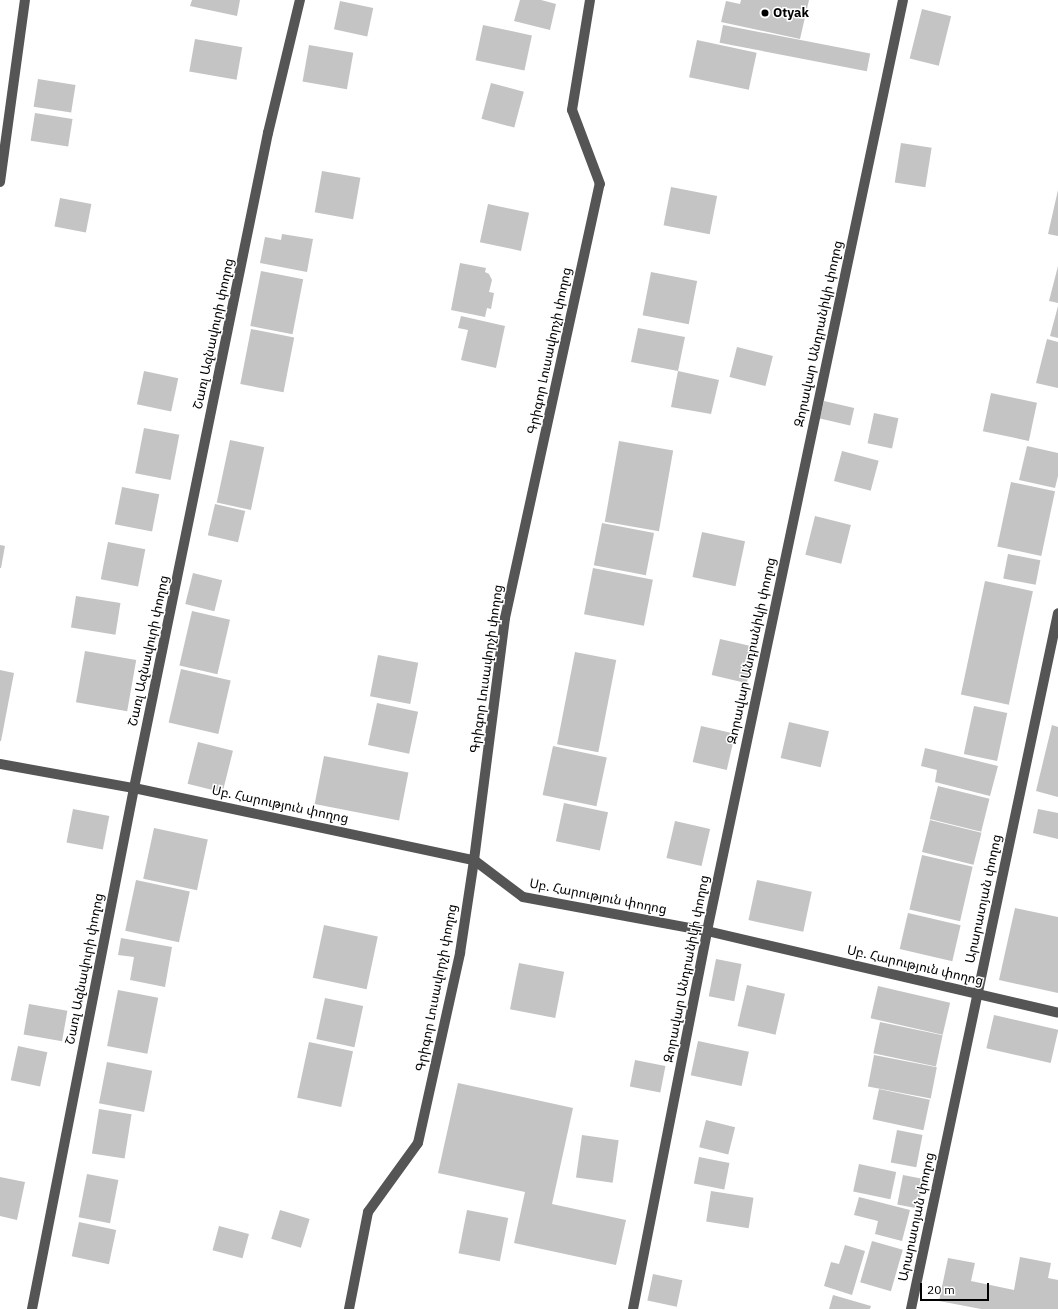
<!DOCTYPE html>
<html>
<head>
<meta charset="utf-8">
<style>
	body { margin:0 }
	#map { position:relative; width:1058px; height:1309px; overflow:hidden; background:#fff; font-family:"IBM Plex Sans","Noto Sans Armenian",sans-serif }
	div>[style] { position:absolute }
	.building>* { inset:0; background:#c4c4c4; transform-origin:0 0 }
	.minor>* { height:10px; margin:-5px; padding:0 5px; transform-origin:5px; border-radius:5px; background:#555 }
	.dots>* { width:11px; height:11px; translate:-50% -50%; box-sizing:border-box; border:2px solid #fff; border-radius:50% }
	span { translate:-50% -50%; white-space:nowrap; text-align:center; line-height:1.15; -webkit-text-stroke:3px #fff; paint-order:stroke }
	.poi-label { font-size:13px; color:#000; font-weight:700 }
	.left { translate:0 -50%; text-align:left }
	.street-label { font-size:13px; color:#000 }
	.scale { position:absolute; left:920px; top:1283px; width:69px; height:18px; box-sizing:border-box; border:2px solid #000; border-top:0; padding-left:5px; font-size:12px; line-height:14px; white-space:nowrap; color:#000; -webkit-text-stroke:3px #fff; paint-order:stroke }
</style>
</head>
<body>
<div id="map">
	<div class="building">
		<i style="clip-path:polygon(192px 0,240px 0,237px 16px,190px 6px)"></i>
		<i style="clip-path:polygon(520px 0,541px 0,556px 4px,550px 30px,514px 21px)"></i>
		<i style="clip-path:polygon(741px 0,809px 0,800px 39px,721px 22px,726px 1px,740px 4px)"></i>
		<i style="left:340px;top:1px;width:34px;height:29px;rotate:12deg"></i>
		<i style="left:922px;top:9px;width:30px;height:51px;rotate:14deg"></i>
		<i style="left:483px;top:25px;width:50px;height:36px;rotate:12deg"></i>
		<i style="left:723px;top:25px;width:150px;height:18px;rotate:11deg"></i>
		<i style="left:195px;top:39px;width:48px;height:33px;rotate:10deg"></i>
		<i style="left:697px;top:40px;width:61px;height:38px;rotate:12deg"></i>
		<i style="left:309px;top:45px;width:45px;height:37px;rotate:10deg"></i>
		<i style="left:38px;top:79px;width:38px;height:28px;rotate:9deg"></i>
		<i style="left:491px;top:83px;width:34px;height:37px;rotate:15deg"></i>
		<i style="left:35px;top:113px;width:38px;height:28px;rotate:9deg"></i>
		<i style="left:901px;top:143px;width:31px;height:40px;rotate:9deg"></i>
		<i style="left:322px;top:171px;width:39px;height:42px;rotate:10deg"></i>
		<i style="left:671px;top:187px;width:47px;height:39px;rotate:11deg"></i>
		<i style="clip-path:polygon(1058px 190px,1058px 236px,1048px 234px)"></i>
		<i style="left:60px;top:198px;width:32px;height:29px;rotate:11deg"></i>
		<i style="left:488px;top:204px;width:42px;height:39px;rotate:12deg"></i>
		<i style="clip-path:polygon(282px 234px,313px 239px,307px 272px,260px 263px,265px 237px,281px 240px)"></i>
		<i style="clip-path:polygon(460px 263px,486px 268px,485px 272px,489px 274px,492px 280px,489px 292px,494px 293px,491px 309px,487px 308px,485px 317px,451px 310px)"></i>
		<i style="clip-path:polygon(1058px 266px,1058px 303px,1049px 301px)"></i>
		<i style="left:261px;top:271px;width:43px;height:56px;rotate:11deg"></i>
		<i style="left:651px;top:272px;width:47px;height:44px;rotate:11deg"></i>
		<i style="clip-path:polygon(1058px 306px,1058px 338px,1050px 336px)"></i>
		<i style="clip-path:polygon(461px 316px,505px 326px,496px 368px,461px 360px,468px 330px,458px 328px)"></i>
		<i style="clip-path:polygon(638px 328px,685px 337px,678px 371px,719px 380px,711px 414px,671px 407px,678px 371px,631px 362px)"></i>
		<i style="left:251px;top:329px;width:44px;height:56px;rotate:11deg"></i>
		<i style="clip-path:polygon(1047px 339px,1058px 342px,1058px 388px,1036px 383px)"></i>
		<i style="left:737px;top:347px;width:37px;height:31px;rotate:14deg"></i>
		<i style="left:144px;top:371px;width:35px;height:34px;rotate:12deg"></i>
		<i style="left:991px;top:393px;width:47px;height:39px;rotate:12deg"></i>
		<i style="left:824px;top:401px;width:31px;height:18px;rotate:13deg"></i>
		<i style="left:874px;top:413px;width:25px;height:31px;rotate:12deg"></i>
		<i style="left:144px;top:428px;width:36px;height:46px;rotate:11deg"></i>
		<i style="left:230px;top:440px;width:35px;height:64px;rotate:12deg"></i>
		<i style="left:619px;top:441px;width:55px;height:82px;rotate:10deg"></i>
		<i style="clip-path:polygon(1027px 446px,1058px 453px,1058px 476px,1055px 488px,1019px 480px)"></i>
		<i style="left:842px;top:451px;width:38px;height:31px;rotate:15deg"></i>
		<i style="left:1011px;top:482px;width:45px;height:66px;rotate:12deg"></i>
		<i style="left:122px;top:487px;width:38px;height:38px;rotate:11deg"></i>
		<i style="left:215px;top:504px;width:31px;height:32px;rotate:13deg"></i>
		<i style="left:815px;top:516px;width:37px;height:40px;rotate:14deg"></i>
		<i style="left:602px;top:523px;width:53px;height:43px;rotate:11deg"></i>
		<i style="left:702px;top:532px;width:44px;height:46px;rotate:12deg"></i>
		<i style="left:108px;top:542px;width:38px;height:38px;rotate:11deg"></i>
		<i style="clip-path:polygon(0 545px,5px 546px,1px 568px,0 568px)"></i>
		<i style="left:1008px;top:554px;width:33px;height:25px;rotate:11deg"></i>
		<i style="left:593px;top:568px;width:61px;height:47px;rotate:11deg"></i>
		<i style="left:193px;top:573px;width:30px;height:32px;rotate:14deg"></i>
		<i style="left:985px;top:581px;width:49px;height:116px;rotate:12deg"></i>
		<i style="left:76px;top:596px;width:45px;height:32px;rotate:9deg"></i>
		<i style="left:192px;top:611px;width:39px;height:56px;rotate:13deg"></i>
		<i style="left:720px;top:639px;width:36px;height:37px;rotate:13deg"></i>
		<i style="left:85px;top:651px;width:52px;height:52px;rotate:10deg"></i>
		<i style="left:575px;top:652px;width:42px;height:94px;rotate:11deg"></i>
		<i style="left:378px;top:655px;width:41px;height:42px;rotate:11deg"></i>
		<i style="left:181px;top:669px;width:51px;height:55px;rotate:13deg"></i>
		<i style="clip-path:polygon(0 670px,14px 673px,1px 741px,0 741px)"></i>
		<i style="left:377px;top:703px;width:42px;height:43px;rotate:12deg"></i>
		<i style="left:974px;top:706px;width:34px;height:49px;rotate:12deg"></i>
		<i style="left:789px;top:722px;width:41px;height:37px;rotate:13deg"></i>
		<i style="clip-path:polygon(1052px 725px,1058px 727px,1058px 797px,1036px 791px)"></i>
		<i style="left:701px;top:726px;width:35px;height:37px;rotate:13deg"></i>
		<i style="left:198px;top:742px;width:36px;height:43px;rotate:14deg"></i>
		<i style="left:553px;top:746px;width:55px;height:50px;rotate:12deg"></i>
		<i style="clip-path:polygon(925px 748px,998px 766px,990px 796px,935px 782px,937px 770px,921px 766px)"></i>
		<i style="left:324px;top:756px;width:86px;height:49px;rotate:11deg"></i>
		<i style="left:938px;top:786px;width:53px;height:34px;rotate:14deg"></i>
		<i style="left:564px;top:803px;width:45px;height:39px;rotate:12deg"></i>
		<i style="left:73px;top:809px;width:37px;height:34px;rotate:11deg"></i>
		<i style="clip-path:polygon(1038px 809px,1058px 813px,1058px 839px,1033px 833px)"></i>
		<i style="left:930px;top:820px;width:53px;height:33px;rotate:14deg"></i>
		<i style="left:675px;top:821px;width:36px;height:38px;rotate:13deg"></i>
		<i style="left:154px;top:828px;width:55px;height:52px;rotate:12deg"></i>
		<i style="left:922px;top:855px;width:52px;height:56px;rotate:13deg"></i>
		<i style="left:136px;top:880px;width:55px;height:52px;rotate:12deg"></i>
		<i style="left:757px;top:880px;width:56px;height:41px;rotate:12deg"></i>
		<i style="clip-path:polygon(1015px 908px,1058px 917px,1058px 993px,999px 980px)"></i>
		<i style="left:908px;top:913px;width:54px;height:37px;rotate:13deg"></i>
		<i style="left:324px;top:925px;width:55px;height:54px;rotate:12deg"></i>
		<i style="clip-path:polygon(121px 938px,172px 947px,165px 987px,130px 980px,134px 957px,118px 955px)"></i>
		<i style="left:716px;top:959px;width:26px;height:38px;rotate:11deg"></i>
		<i style="left:519px;top:963px;width:46px;height:47px;rotate:11deg"></i>
		<i style="left:747px;top:985px;width:39px;height:42px;rotate:13deg"></i>
		<i style="left:878px;top:986px;width:74px;height:33px;rotate:13deg"></i>
		<i style="left:118px;top:990px;width:41px;height:57px;rotate:11deg"></i>
		<i style="left:325px;top:998px;width:39px;height:42px;rotate:12deg"></i>
		<i style="left:29px;top:1004px;width:39px;height:31px;rotate:10deg"></i>
		<i style="left:994px;top:1015px;width:66px;height:34px;rotate:13deg"></i>
		<i style="left:880px;top:1022px;width:64px;height:32px;rotate:12deg"></i>
		<i style="left:698px;top:1041px;width:52px;height:35px;rotate:12deg"></i>
		<i style="left:309px;top:1042px;width:45px;height:57px;rotate:12deg"></i>
		<i style="left:18px;top:1046px;width:30px;height:35px;rotate:12deg"></i>
		<i style="left:874px;top:1055px;width:64px;height:32px;rotate:11deg"></i>
		<i style="left:635px;top:1060px;width:31px;height:27px;rotate:11deg"></i>
		<i style="left:107px;top:1062px;width:46px;height:42px;rotate:11deg"></i>
		<i style="clip-path:polygon(458px 1083px,573px 1108px,552px 1204px,626px 1220px,616px 1265px,514px 1243px,525px 1192px,438px 1173px)"></i>
		<i style="left:879px;top:1089px;width:52px;height:31px;rotate:12deg"></i>
		<i style="left:99px;top:1109px;width:33px;height:45px;rotate:9deg"></i>
		<i style="left:706px;top:1120px;width:30px;height:28px;rotate:14deg"></i>
		<i style="left:897px;top:1130px;width:26px;height:33px;rotate:11deg"></i>
		<i style="left:582px;top:1135px;width:37px;height:43px;rotate:8deg"></i>
		<i style="left:699px;top:1157px;width:31px;height:27px;rotate:11deg"></i>
		<i style="left:859px;top:1164px;width:38px;height:28px;rotate:12deg"></i>
		<i style="left:87px;top:1174px;width:32px;height:44px;rotate:11deg"></i>
		<i style="left:903px;top:1175px;width:21px;height:30px;rotate:11deg"></i>
		<i style="clip-path:polygon(0 1177px,25px 1182px,17px 1220px,0 1216px)"></i>
		<i style="left:711px;top:1191px;width:43px;height:31px;rotate:9deg"></i>
		<i style="clip-path:polygon(859px 1197px,910px 1210px,902px 1241px,875px 1234px,878px 1221px,854px 1215px)"></i>
		<i style="left:280px;top:1210px;width:31px;height:30px;rotate:17deg"></i>
		<i style="left:467px;top:1210px;width:42px;height:44px;rotate:11deg"></i>
		<i style="left:79px;top:1222px;width:38px;height:35px;rotate:12deg"></i>
		<i style="left:219px;top:1226px;width:31px;height:25px;rotate:15deg"></i>
		<i style="left:872px;top:1241px;width:32px;height:43px;rotate:16deg"></i>
		<i style="clip-path:polygon(845px 1245px,865px 1251px,852px 1295px,824px 1286px,831px 1262px,839px 1264px)"></i>
		<i style="clip-path:polygon(1020px 1257px,1051px 1263px,1048px 1278px,1058px 1280px,1058px 1309px,981px 1309px,939px 1301px,948px 1258px,975px 1263px,971px 1281px,1014px 1290px)"></i>
		<i style="left:653px;top:1274px;width:30px;height:27px;rotate:12deg"></i>
		<i style="clip-path:polygon(833px 1295px,871px 1306px,870px 1309px,829px 1309px)"></i>
	</div>
	<div class="minor">
		<i style="left:0;top:182px;width:184px;rotate:-82.2deg"></i>
		<i style="left:0;top:764px;width:136px;rotate:10.2deg"></i>
		<i style="left:134px;top:788px;width:348px;rotate:12deg"></i>
		<i style="left:474px;top:860px;width:61px;rotate:37.1deg"></i>
		<i style="left:523px;top:897px;width:187px;rotate:10.5deg"></i>
		<i style="left:707px;top:931px;width:360px;rotate:13.1deg"></i>
		<i style="left:32px;top:1309px;width:531px;rotate:-78.92deg"></i>
		<i style="left:134px;top:788px;width:669px;rotate:-78.44deg"></i>
		<i style="left:268px;top:133px;width:137px;rotate:-76.5deg"></i>
		<i style="left:349px;top:1309px;width:99px;rotate:-78.9deg"></i>
		<i style="left:368px;top:1212px;width:85px;rotate:-54.1deg"></i>
		<i style="left:418px;top:1143px;width:195px;rotate:-77.5deg"></i>
		<i style="left:460px;top:953px;width:94px;rotate:-81.4deg"></i>
		<i style="left:474px;top:860px;width:244px;rotate:-82.7deg"></i>
		<i style="left:505px;top:618px;width:444px;rotate:-77.7deg"></i>
		<i style="left:600px;top:184px;width:79px;rotate:-110.7deg"></i>
		<i style="left:572px;top:110px;width:111px;rotate:-80.7deg"></i>
		<i style="left:633px;top:1309px;width:385px;rotate:-78.9deg"></i>
		<i style="left:707px;top:931px;width:951px;rotate:-78.11deg"></i>
		<i style="left:911px;top:1309px;width:711px;rotate:-78.07deg"></i>
	</div>
	<div class="dots">
		<i style="left:765px;top:13px;background:#000"></i>
	</div>
	<div class="poi-label">
		<span class="left" style="left:773px;top:13px">Otyak</span>
	</div>
	<div class="street-label">
		<span style="left:214px;top:334px;rotate:-78deg">Շառլ Ազնավուրի փողոց</span>
		<span style="left:819px;top:334px;rotate:-78deg">Զորավար Անդրանիկի փողոց</span>
		<span style="left:550px;top:351px;rotate:-78deg">Գրիգոր Լուսավորչի փողոց</span>
		<span style="left:149px;top:651px;rotate:-78deg">Շառլ Ազնավուրի փողոց</span>
		<span style="left:752px;top:651px;rotate:-78deg">Զորավար Անդրանիկի փողոց</span>
		<span style="left:487px;top:669px;rotate:-82deg">Գրիգոր Լուսավորչի փողոց</span>
		<span style="left:280px;top:805px;rotate:12deg">Սբ. Հարություն փողոց</span>
		<span style="left:598px;top:897px;rotate:11deg">Սբ. Հարություն փողոց</span>
		<span style="left:984px;top:899px;rotate:-78deg">Արարատյան փողոց</span>
		<span style="left:915px;top:966px;rotate:13deg">Սբ. Հարություն փողոց</span>
		<span style="left:85px;top:969px;rotate:-79deg">Շառլ Ազնավուրի փողոց</span>
		<span style="left:687px;top:969px;rotate:-79deg">Զորավար Անդրանիկի փողոց</span>
		<span style="left:437px;top:988px;rotate:-79deg">Գրիգոր Լուսավորչի փողոց</span>
		<span style="left:917px;top:1217px;rotate:-78deg">Արարատյան փողոց</span>
	</div>
	<div class="scale">20 m</div>
</div>
</body>
</html>
